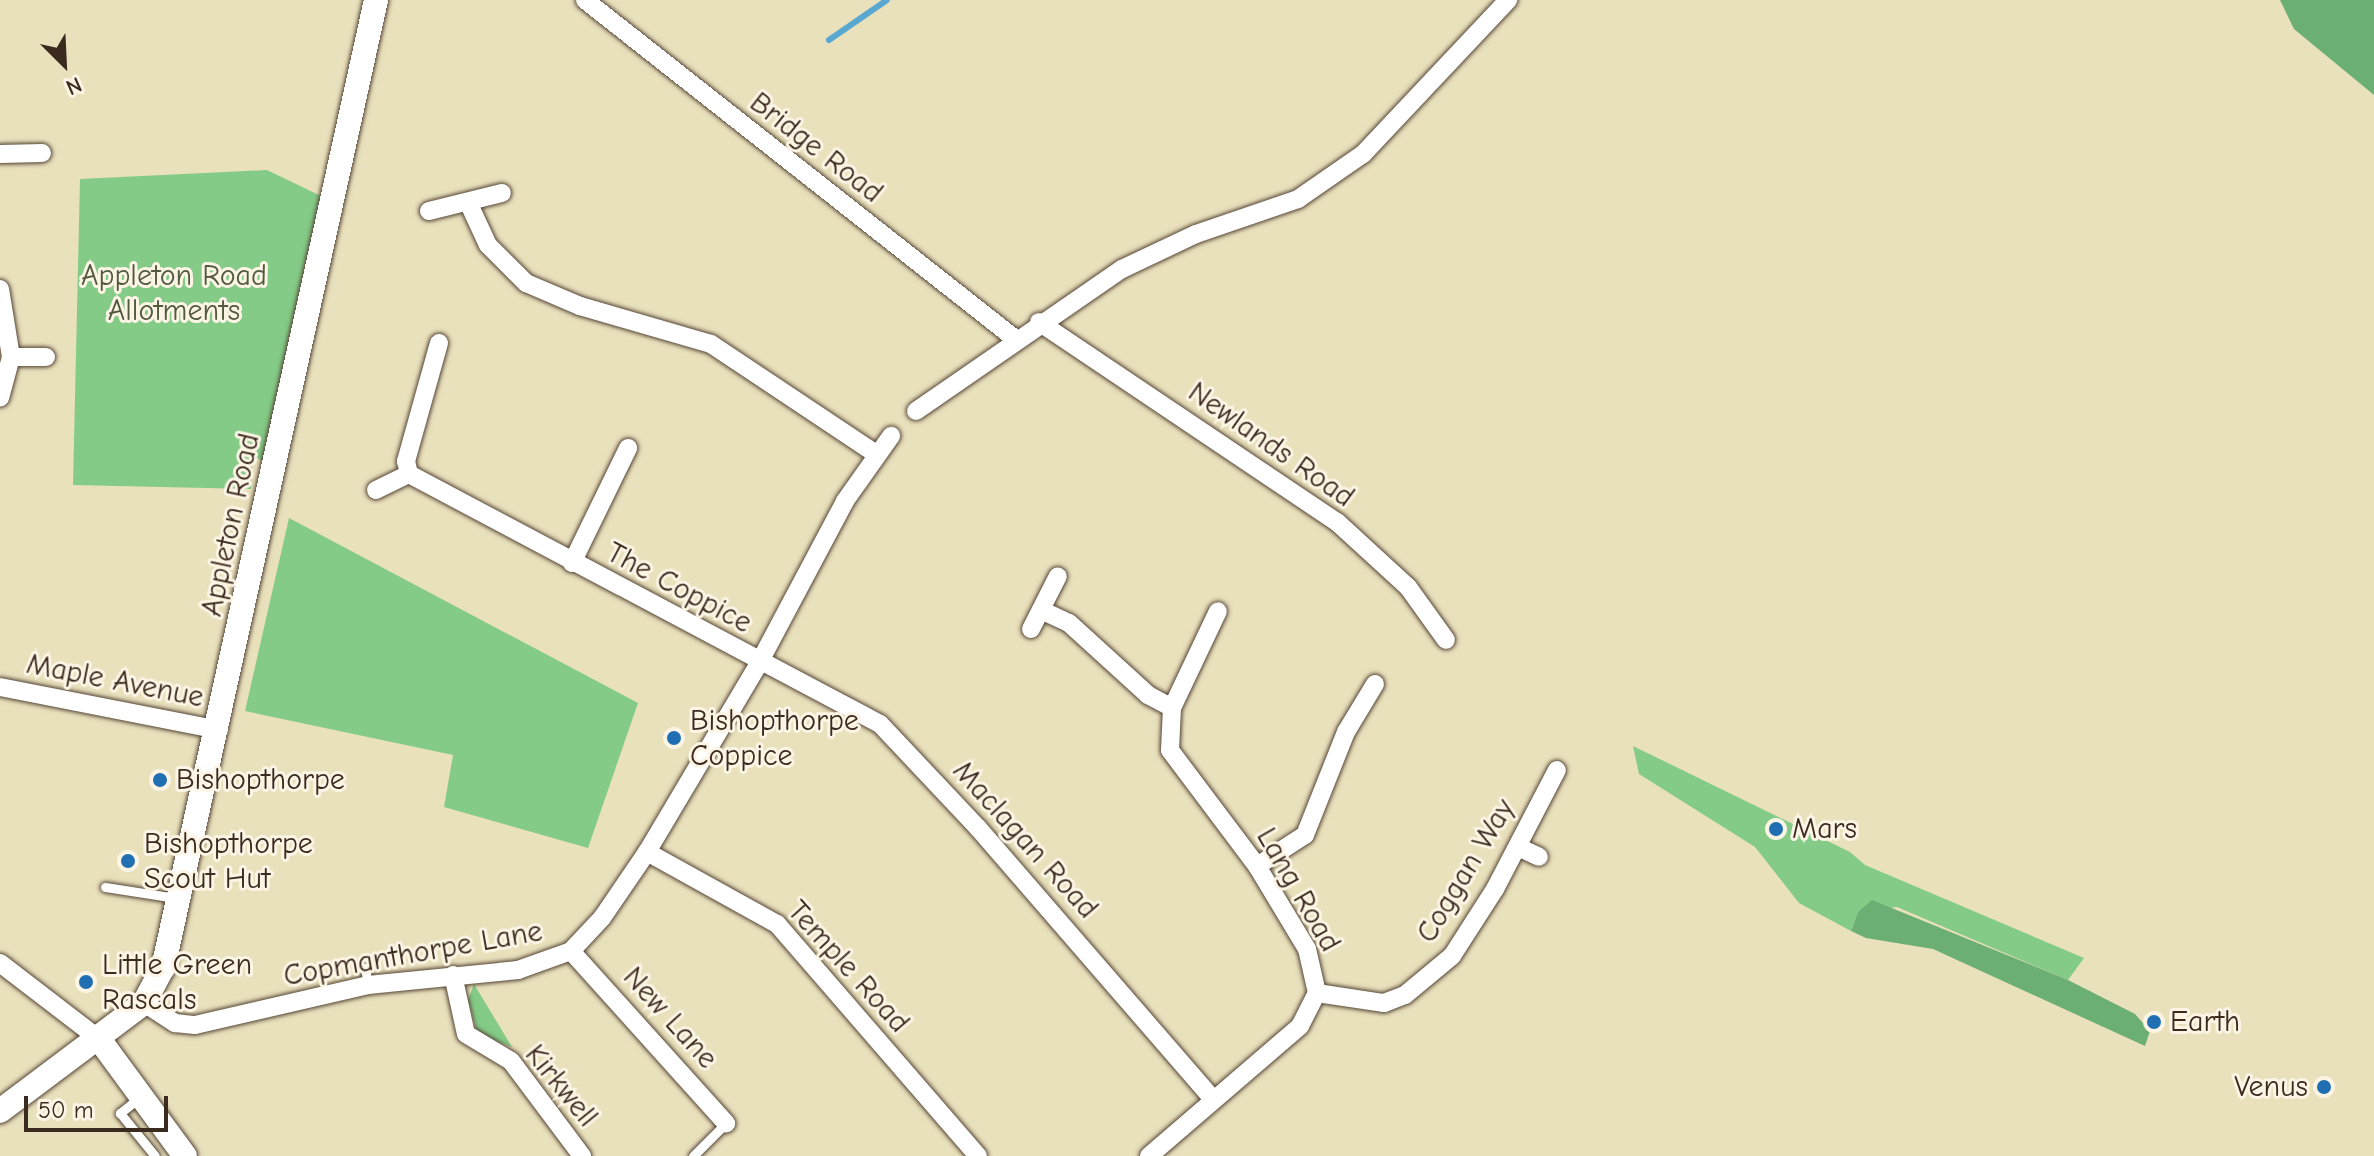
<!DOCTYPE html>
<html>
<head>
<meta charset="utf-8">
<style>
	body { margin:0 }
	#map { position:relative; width:2374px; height:1156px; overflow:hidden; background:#e9e0bc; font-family:"Comic Neue",sans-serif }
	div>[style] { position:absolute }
	.green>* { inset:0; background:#84cb87 }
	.forest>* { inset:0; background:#6baf74 }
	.stream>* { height:6px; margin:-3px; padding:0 3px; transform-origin:3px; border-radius:3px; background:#58a8d2 }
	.roads { filter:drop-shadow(0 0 2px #554536) drop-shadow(0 0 2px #554536) }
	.service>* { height:9px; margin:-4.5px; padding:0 4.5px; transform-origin:4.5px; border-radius:4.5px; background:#fff }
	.minor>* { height:18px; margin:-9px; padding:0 9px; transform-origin:9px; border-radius:9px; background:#fff }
	.tertiary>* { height:24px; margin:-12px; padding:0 12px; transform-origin:12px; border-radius:12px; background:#fff }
	.dots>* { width:22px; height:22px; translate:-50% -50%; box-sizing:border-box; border:4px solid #fcf5e5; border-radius:50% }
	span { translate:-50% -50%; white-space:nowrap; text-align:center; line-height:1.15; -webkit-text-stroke:6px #fcf5e5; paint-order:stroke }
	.street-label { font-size:30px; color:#3b2a1e }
	.park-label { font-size:30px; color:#515a3e }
	.poi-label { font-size:30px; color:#3b2a1e }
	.left { translate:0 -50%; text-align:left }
	.right { translate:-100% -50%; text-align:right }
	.north { position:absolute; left:24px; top:24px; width:80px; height:80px; -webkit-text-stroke:6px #fcf5e5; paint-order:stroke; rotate:156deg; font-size:22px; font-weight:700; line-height:32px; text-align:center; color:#3b2a1e }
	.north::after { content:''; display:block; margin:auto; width:28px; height:36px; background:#3b2a1e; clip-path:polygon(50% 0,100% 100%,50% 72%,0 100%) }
	.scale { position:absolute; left:24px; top:1096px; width:144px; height:36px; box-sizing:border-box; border:4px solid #3b2a1e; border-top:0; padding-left:10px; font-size:24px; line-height:28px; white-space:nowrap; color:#3b2a1e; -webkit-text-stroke:6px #fcf5e5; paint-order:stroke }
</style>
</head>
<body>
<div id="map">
	<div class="green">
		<i style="clip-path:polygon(267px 170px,323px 197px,268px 465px,253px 455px,251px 489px,73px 485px,80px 179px)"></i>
		<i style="clip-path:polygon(289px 518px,638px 703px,588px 848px,444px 807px,453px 755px,245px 711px)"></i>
		<i style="clip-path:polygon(1633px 746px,1850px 852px,1865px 865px,2084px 958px,2068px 980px,1897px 907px,1858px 912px,1851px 931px,1799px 903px,1755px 847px,1639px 774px)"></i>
		<i style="clip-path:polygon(474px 984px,512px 1047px,478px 1034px,468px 1000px)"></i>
	</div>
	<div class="forest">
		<i style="clip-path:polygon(2280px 0,2374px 0,2374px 95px,2294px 29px)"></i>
		<i style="clip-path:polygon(1872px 900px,2068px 980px,2135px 1014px,2150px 1031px,2145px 1046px,1933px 949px,1866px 938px,1851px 931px,1858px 912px)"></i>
	</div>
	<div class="stream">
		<i style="left:829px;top:40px;width:70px;rotate:-34.6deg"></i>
	</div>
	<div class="roads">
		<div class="service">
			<i style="left:105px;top:887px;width:72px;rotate:8.8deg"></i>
			<i style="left:365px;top:968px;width:17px;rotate:80deg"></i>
			<i style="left:140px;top:1097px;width:26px;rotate:141deg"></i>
			<i style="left:120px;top:1113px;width:55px;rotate:50.9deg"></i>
			<i style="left:693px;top:1156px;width:47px;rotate:-45deg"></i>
		</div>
		<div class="minor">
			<i style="left:585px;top:0;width:546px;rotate:38.23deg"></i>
			<i style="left:0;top:154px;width:42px;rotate:-1.4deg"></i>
			<i style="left:468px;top:202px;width:47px;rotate:65.1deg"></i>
			<i style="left:488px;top:245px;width:54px;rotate:45deg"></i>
			<i style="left:526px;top:283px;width:59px;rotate:23.1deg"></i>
			<i style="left:580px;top:306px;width:136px;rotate:16.2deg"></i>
			<i style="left:711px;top:344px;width:198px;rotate:33.7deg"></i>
			<i style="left:429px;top:211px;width:75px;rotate:-13.9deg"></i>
			<i style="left:0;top:289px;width:69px;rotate:80.8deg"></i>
			<i style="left:11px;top:357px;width:42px;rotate:105deg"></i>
			<i style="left:1039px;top:322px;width:359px;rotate:33.9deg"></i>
			<i style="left:1337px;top:522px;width:96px;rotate:42.5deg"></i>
			<i style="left:1408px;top:587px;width:65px;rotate:54.4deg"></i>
			<i style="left:439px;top:343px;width:123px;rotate:105.6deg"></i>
			<i style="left:406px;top:461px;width:13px;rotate:77deg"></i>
			<i style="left:409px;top:474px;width:533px;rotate:27.96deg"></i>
			<i style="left:880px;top:724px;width:143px;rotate:46.7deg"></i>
			<i style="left:978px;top:828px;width:359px;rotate:49.1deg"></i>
			<i style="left:11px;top:357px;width:35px"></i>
			<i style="left:916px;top:411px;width:250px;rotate:-34.6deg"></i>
			<i style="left:1122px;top:269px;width:82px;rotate:-25.3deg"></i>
			<i style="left:1196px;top:234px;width:108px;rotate:-18.9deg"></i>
			<i style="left:1298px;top:199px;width:79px;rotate:-34.7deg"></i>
			<i style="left:1363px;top:154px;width:212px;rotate:-46.7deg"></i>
			<i style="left:376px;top:490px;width:37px;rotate:-26deg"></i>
			<i style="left:572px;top:563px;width:128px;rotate:-64deg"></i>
			<i style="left:1041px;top:610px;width:31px;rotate:25deg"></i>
			<i style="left:1069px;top:623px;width:107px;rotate:42.3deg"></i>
			<i style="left:1148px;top:695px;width:27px;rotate:28deg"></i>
			<i style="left:1031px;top:629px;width:59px;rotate:-63deg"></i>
			<i style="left:0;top:687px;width:223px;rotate:11.1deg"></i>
			<i style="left:1518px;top:847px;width:23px;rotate:25deg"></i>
			<i style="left:647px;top:852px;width:149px;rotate:29deg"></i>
			<i style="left:777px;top:924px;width:307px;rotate:49.1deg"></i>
			<i style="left:1257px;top:866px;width:57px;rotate:-32.9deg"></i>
			<i style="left:1305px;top:835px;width:111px;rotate:-68.3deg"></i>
			<i style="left:1346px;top:732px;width:56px;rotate:-58.9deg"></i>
			<i style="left:571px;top:951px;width:232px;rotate:48deg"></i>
			<i style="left:0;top:963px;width:125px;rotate:37.5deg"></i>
			<i style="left:453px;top:975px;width:60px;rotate:77.6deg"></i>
			<i style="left:466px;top:1034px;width:52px;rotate:31deg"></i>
			<i style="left:511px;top:1061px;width:119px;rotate:53.2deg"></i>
			<i style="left:1317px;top:993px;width:68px;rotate:8.5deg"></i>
			<i style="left:1384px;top:1003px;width:22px;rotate:-21deg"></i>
			<i style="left:1405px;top:995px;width:61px;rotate:-39.7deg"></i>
			<i style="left:1452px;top:956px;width:80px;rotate:-57.3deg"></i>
			<i style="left:1495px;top:889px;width:134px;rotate:-62.5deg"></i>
			<i style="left:144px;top:1003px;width:37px;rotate:33deg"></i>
			<i style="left:175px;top:1023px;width:20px;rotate:6deg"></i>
			<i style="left:195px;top:1025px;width:178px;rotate:-13deg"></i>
			<i style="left:368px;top:985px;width:151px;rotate:-5.7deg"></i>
			<i style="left:518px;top:970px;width:56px;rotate:-19.7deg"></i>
			<i style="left:571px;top:951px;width:45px;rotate:-46.8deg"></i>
			<i style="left:602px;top:918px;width:80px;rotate:-55.7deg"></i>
			<i style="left:647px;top:852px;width:220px;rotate:-59.3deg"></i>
			<i style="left:759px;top:663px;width:183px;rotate:-62deg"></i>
			<i style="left:845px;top:501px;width:80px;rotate:-54.7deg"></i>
			<i style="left:1149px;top:1156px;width:199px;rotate:-40.7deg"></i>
			<i style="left:1300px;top:1026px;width:37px;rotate:-63deg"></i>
			<i style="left:1317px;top:993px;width:45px;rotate:-102.8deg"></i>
			<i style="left:1307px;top:949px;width:97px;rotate:-121.1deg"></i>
			<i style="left:1257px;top:866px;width:145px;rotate:-126.9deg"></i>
			<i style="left:1170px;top:750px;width:42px;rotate:-87.3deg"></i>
			<i style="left:1172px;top:708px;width:107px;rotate:-64.6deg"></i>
		</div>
		<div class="tertiary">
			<i style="left:99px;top:1039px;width:145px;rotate:53.7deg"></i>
			<i style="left:0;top:1111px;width:180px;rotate:-36.9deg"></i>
			<i style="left:144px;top:1003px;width:40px;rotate:-62deg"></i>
			<i style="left:163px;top:968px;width:991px;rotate:-77.59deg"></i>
		</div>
	</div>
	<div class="dots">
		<i style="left:674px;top:738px;background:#1f6fb2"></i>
		<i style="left:160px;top:780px;background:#1f6fb2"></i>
		<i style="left:1776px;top:829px;background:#1f6fb2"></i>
		<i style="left:128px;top:861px;background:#1f6fb2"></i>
		<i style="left:86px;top:982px;background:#1f6fb2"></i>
		<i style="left:2154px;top:1022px;background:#1f6fb2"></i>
		<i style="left:2324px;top:1087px;background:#1f6fb2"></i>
	</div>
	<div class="street-label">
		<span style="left:816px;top:148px;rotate:38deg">Bridge Road</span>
		<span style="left:1271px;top:445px;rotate:35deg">Newlands Road</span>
		<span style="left:231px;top:525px;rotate:-78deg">Appleton Road</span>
		<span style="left:679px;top:588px;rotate:28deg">The Coppice</span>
		<span style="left:115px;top:681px;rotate:11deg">Maple Avenue</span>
		<span style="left:1025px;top:840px;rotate:48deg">Maclagan Road</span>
		<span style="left:1466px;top:871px;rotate:-59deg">Coggan Way</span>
		<span style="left:1298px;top:890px;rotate:60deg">Lang Road</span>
		<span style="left:413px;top:954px;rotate:-10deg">Copmanthorpe Lane</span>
		<span style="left:848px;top:967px;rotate:48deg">Temple Road</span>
		<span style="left:670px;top:1018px;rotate:48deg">New Lane</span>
		<span style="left:561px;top:1086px;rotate:51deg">Kirkwell</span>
	</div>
	<div class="park-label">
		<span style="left:174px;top:293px">Appleton Road<br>Allotments</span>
	</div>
	<div class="poi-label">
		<span class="left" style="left:690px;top:738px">Bishopthorpe<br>Coppice</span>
		<span class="left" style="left:176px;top:780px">Bishopthorpe</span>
		<span class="left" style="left:1792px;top:829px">Mars</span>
		<span class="left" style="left:144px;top:861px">Bishopthorpe<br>Scout Hut</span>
		<span class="left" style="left:102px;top:982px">Little Green<br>Rascals</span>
		<span class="left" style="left:2170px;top:1022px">Earth</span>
		<span class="right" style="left:2308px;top:1087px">Venus</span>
	</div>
	<div class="north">N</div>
	<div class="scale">50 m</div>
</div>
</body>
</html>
